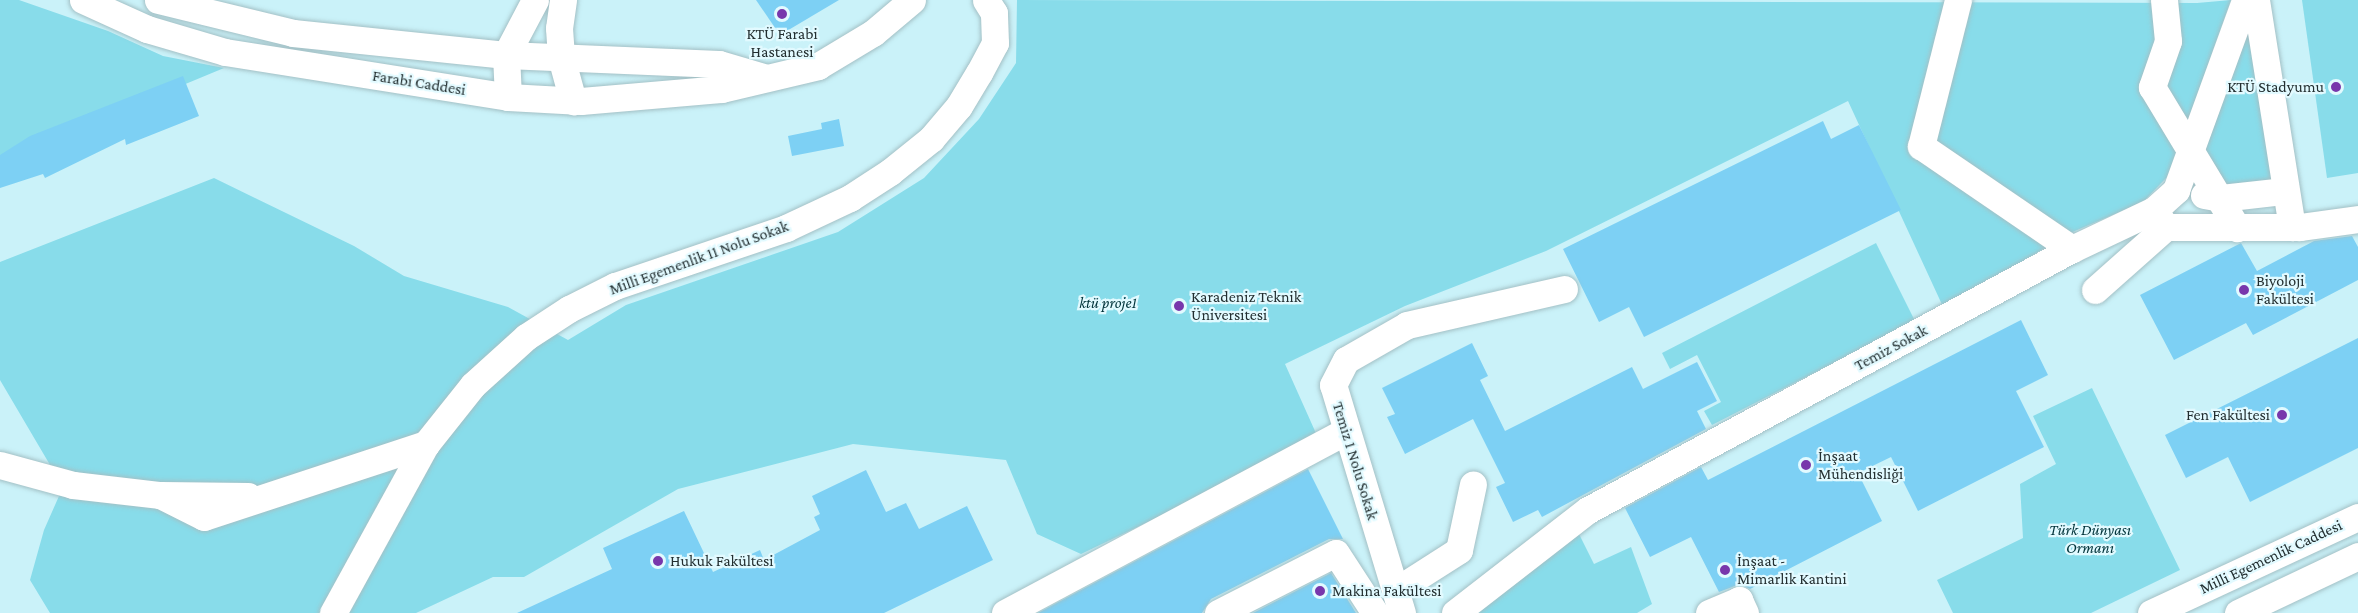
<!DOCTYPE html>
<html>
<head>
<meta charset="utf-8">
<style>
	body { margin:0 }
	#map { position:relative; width:2358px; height:613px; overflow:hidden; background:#e2faff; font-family:"Crimson Pro",serif }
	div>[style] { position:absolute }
	.built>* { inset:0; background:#caf2f9; transform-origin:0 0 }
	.green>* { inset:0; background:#88dcea }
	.building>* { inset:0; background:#7dd0f4 }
	.roads { filter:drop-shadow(0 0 2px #a3c0c5) drop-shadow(0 0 2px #a3c0c5) }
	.minor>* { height:27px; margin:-13.5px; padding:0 13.5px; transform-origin:13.5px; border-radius:13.5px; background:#fff }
	.dots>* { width:16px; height:16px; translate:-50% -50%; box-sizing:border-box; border:3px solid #e2faff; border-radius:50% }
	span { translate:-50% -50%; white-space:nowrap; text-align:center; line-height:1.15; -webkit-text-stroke:4.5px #e2faff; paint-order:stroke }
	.poi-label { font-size:16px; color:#222e30 }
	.right { translate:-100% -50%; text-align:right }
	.left { translate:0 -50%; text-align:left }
	.street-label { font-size:16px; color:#222e30 }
	.park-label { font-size:16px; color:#01333a; font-style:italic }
</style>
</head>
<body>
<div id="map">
	<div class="built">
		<i style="left:0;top:0;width:2358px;height:613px"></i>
	</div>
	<div class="green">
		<i style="clip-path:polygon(0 0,19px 0,108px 31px,163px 56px,224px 68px,0 161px)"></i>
		<i style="clip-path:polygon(1017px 0,2197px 3px,2231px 0,2168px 176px,2143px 202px,2063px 236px,1945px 311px,1848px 101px,1546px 251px,1405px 306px,1285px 364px,1319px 440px,1081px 554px,1037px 534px,1006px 460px,853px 444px,678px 489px,524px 577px,493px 577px,416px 613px,50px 613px,30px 580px,44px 530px,63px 487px,0 380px,0 262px,214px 178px,354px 246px,404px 276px,508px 307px,568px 340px,626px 305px,838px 232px,924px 178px,979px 119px,1016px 63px)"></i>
		<i style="clip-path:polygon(2302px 0,2358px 0,2358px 173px,2327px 178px)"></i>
		<i style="clip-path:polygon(2249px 15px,2275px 181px,2225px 190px,2204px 147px)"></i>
		<i style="clip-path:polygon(1876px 243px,1915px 321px,1712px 425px,1704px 411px,1721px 402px,1697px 355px,1670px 369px,1662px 353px)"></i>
		<i style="clip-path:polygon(2092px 388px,2180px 570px,2091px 613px,1953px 613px,1937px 580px,2023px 538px,2020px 484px,2056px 464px,2033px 416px)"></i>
		<i style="clip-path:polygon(1578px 532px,1594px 564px,1631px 547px,1652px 604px,1637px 613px,1457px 613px)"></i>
	</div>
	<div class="building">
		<i style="clip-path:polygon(756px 0,839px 0,780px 35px)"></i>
		<i style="clip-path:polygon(183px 76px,199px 116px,126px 145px,125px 139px,45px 178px,43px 174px,0 188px,0 155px,30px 136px)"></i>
		<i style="clip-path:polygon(839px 119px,844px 146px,792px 156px,788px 136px,822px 129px,821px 123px)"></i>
		<i style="clip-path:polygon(1823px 121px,1831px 139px,1859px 125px,1901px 210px,1644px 337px,1629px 307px,1599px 322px,1563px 249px)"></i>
		<i style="clip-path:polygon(2352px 236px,2358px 247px,2358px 280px,2253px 335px,2246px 323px,2174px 360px,2140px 295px,2241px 243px,2257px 271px,2314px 241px)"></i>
		<i style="clip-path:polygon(2021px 320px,2048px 375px,2016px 391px,2044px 447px,1918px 511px,1891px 457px,1858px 473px,1882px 521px,1750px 589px,1740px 584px,1719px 592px,1691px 537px,1650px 557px,1625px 508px,1701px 467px,1708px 480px)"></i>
		<i style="clip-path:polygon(2358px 338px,2358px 448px,2250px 502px,2228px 457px,2186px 478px,2165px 435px)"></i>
		<i style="clip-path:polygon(1472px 343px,1488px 376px,1480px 380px,1505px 431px,1632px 367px,1643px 389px,1697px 362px,1717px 401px,1697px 411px,1706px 429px,1542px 517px,1538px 510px,1513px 522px,1496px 487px,1505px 483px,1473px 419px,1405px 454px,1387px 417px,1395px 414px,1382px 388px)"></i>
		<i style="clip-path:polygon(1308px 469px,1343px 539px,1329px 539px,1211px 599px,1202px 613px,1038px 613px)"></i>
		<i style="clip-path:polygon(866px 470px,886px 512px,906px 503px,919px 529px,967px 506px,993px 560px,884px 613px,517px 613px,612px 569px,603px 548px,684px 511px,713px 572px,760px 550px,764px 560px,820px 530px,814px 517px,820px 514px,812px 496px)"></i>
		<i style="clip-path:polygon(1331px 573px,1356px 613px,1253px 613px)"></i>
	</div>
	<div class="roads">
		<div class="minor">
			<i style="left:83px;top:0;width:70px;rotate:24.4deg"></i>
			<i style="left:147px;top:29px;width:81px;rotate:16.4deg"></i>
			<i style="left:225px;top:52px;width:287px;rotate:9deg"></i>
			<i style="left:508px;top:97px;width:73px;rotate:3.1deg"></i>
			<i style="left:581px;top:101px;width:141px;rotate:-4.9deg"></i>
			<i style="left:721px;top:89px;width:100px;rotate:-13.3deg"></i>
			<i style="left:818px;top:66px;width:64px;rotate:-31deg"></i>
			<i style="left:873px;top:33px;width:51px;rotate:-40.2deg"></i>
			<i style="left:158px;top:0;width:139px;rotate:13.7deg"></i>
			<i style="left:293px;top:33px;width:214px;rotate:5.9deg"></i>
			<i style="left:506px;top:55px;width:213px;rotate:2.4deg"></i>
			<i style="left:719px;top:64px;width:46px;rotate:16.5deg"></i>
			<i style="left:563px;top:0;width:28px;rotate:98deg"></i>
			<i style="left:559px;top:28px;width:29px;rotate:86deg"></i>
			<i style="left:561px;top:57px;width:46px;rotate:74.7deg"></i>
			<i style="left:1958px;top:0;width:151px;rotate:104.2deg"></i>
			<i style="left:1921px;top:146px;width:183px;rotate:34.3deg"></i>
			<i style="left:2164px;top:0;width:41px;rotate:84.4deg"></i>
			<i style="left:2168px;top:41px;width:49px;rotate:109.2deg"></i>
			<i style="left:2152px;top:87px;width:165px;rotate:58.9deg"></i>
			<i style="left:2256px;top:0;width:230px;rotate:81deg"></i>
			<i style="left:508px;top:97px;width:42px;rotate:-92.7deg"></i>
			<i style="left:506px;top:55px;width:62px;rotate:-62.2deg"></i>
			<i style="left:2204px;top:195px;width:17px;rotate:10deg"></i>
			<i style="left:2221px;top:198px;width:62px;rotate:-6.4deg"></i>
			<i style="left:2154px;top:210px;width:30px;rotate:-42deg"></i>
			<i style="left:2176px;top:190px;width:202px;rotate:-70deg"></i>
			<i style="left:2166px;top:227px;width:134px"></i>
			<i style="left:2300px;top:227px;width:59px;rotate:-7.9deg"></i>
			<i style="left:2095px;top:290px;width:95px;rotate:-41.6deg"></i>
			<i style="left:0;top:465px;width:76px;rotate:15.3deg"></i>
			<i style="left:73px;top:485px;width:88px;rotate:6.6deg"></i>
			<i style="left:160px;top:495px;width:88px;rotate:0.7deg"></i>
			<i style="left:160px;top:495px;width:49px;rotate:26.6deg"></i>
			<i style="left:204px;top:517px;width:234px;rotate:-18.2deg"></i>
			<i style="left:1395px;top:591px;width:76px;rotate:-32.6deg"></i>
			<i style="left:1459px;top:550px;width:67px;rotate:-78deg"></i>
			<i style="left:333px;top:613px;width:193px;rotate:-61.2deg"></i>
			<i style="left:426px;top:444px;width:75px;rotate:-51.5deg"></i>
			<i style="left:473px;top:385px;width:72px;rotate:-42.2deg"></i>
			<i style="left:526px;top:337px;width:51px;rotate:-33.1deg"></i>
			<i style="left:569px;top:309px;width:51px;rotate:-26.6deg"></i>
			<i style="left:615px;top:286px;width:181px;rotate:-18.7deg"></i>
			<i style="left:786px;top:228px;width:71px;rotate:-25.1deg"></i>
			<i style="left:850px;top:198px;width:48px;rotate:-33deg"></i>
			<i style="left:890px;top:172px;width:53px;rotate:-38.8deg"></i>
			<i style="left:931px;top:139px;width:43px;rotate:-49.7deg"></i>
			<i style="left:959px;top:106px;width:39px;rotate:-59deg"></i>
			<i style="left:979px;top:73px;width:34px;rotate:-62deg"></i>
			<i style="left:995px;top:43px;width:30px;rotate:-92deg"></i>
			<i style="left:994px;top:13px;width:15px;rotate:-122deg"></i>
			<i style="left:1005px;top:613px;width:387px;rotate:-28.1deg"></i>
			<i style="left:1218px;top:613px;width:132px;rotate:-27deg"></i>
			<i style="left:1336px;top:553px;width:72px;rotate:57deg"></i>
			<i style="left:1402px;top:613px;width:238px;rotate:-106.8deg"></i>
			<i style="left:1333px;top:385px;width:28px;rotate:-63deg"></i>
			<i style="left:1346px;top:360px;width:70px;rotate:-29.8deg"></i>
			<i style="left:1407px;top:325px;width:161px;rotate:-12.9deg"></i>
			<i style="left:1455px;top:613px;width:168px;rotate:-37.8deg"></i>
			<i style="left:1588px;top:510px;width:550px;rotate:-28.34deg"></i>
			<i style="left:2072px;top:249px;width:91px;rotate:-25.4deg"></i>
			<i style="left:2154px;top:210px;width:21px;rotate:55deg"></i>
			<i style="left:1709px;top:613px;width:33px;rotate:-23deg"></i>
			<i style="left:1739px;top:600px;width:14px;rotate:65deg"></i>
			<i style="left:2151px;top:613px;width:228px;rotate:-24.9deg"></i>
			<i style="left:2238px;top:613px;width:133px;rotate:-25.4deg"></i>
		</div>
	</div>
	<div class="dots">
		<i style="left:782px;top:14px;background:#7837ac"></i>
		<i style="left:2336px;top:87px;background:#7837ac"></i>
		<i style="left:2244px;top:290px;background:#7837ac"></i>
		<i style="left:1179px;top:306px;background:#7837ac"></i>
		<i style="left:2282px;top:415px;background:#7837ac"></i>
		<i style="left:1806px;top:465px;background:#7837ac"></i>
		<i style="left:658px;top:561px;background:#7837ac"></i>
		<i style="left:1725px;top:570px;background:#7837ac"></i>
		<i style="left:1320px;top:591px;background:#7837ac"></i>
	</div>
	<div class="poi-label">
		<span style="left:782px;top:43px">KTÜ Farabi<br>Hastanesi</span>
		<span class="right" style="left:2324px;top:87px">KTÜ Stadyumu</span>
		<span class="left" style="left:2256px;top:290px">Biyoloji<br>Fakültesi</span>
		<span class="left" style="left:1191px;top:306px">Karadeniz Teknik<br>Üniversitesi</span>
		<span class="right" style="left:2270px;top:415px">Fen Fakültesi</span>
		<span class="left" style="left:1818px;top:465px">İnşaat<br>Mühendisliği</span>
		<span class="left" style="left:670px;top:561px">Hukuk Fakültesi</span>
		<span class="left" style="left:1737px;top:570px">İnşaat -<br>Mimarlik Kantini</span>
		<span class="left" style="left:1332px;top:591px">Makina Fakültesi</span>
	</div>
	<div class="street-label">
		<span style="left:419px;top:83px;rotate:9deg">Farabi Caddesi</span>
		<span style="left:699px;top:258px;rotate:-20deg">Milli Egemenlik 11 Nolu Sokak</span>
		<span style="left:1891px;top:348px;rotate:-28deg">Temiz Sokak</span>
		<span style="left:1355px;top:461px;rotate:73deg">Temiz 1 Nolu Sokak</span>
		<span style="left:2271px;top:557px;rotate:-25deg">Milli Egemenlik Caddesi</span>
	</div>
	<div class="park-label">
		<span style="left:1108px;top:303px">ktü proje1</span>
		<span style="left:2090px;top:539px">Türk Dünyası<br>Ormanı</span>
	</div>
</div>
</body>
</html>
